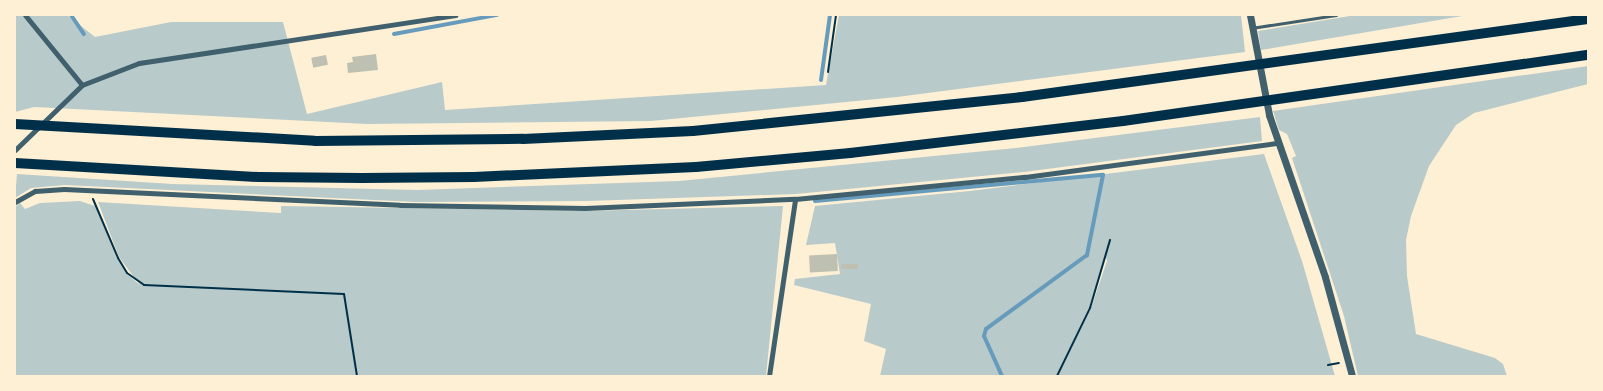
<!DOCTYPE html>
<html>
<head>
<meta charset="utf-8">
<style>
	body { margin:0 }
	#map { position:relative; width:1603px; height:391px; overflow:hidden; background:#fdf0d5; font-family:"DM Sans",sans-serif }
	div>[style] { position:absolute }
	.green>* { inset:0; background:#b9caca }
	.stream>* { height:4px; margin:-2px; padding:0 2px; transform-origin:2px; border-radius:2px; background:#669bbc }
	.building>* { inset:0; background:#bec0b2; transform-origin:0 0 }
	.path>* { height:2px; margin:-1px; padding:0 1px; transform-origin:1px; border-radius:1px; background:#003049 }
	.service>* { height:3px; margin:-1.5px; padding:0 1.5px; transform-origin:1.5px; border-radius:1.5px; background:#3f606c }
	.minor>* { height:5px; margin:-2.5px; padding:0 2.5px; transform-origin:2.5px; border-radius:2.5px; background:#3f606c }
	.tertiary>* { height:7px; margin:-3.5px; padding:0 3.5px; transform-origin:3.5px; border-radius:3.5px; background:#3f606c }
	.motorway>* { height:10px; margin:-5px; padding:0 5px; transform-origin:5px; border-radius:5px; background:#003049 }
	span { translate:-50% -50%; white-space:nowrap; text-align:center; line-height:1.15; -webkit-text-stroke:4px #fdf0d5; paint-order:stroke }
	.frame { position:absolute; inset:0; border:16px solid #fdf0d5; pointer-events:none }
</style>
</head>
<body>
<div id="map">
	<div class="green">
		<i style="clip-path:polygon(15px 15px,67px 15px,95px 37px,171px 22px,283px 22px,307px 114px,442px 82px,445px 110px,826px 85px,839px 15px,1241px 15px,1245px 52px,897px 97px,651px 121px,367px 124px,34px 107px,15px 112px)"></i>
		<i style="clip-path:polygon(1356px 15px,1468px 15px,1261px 50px,1258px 31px)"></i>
		<i style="clip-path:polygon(1588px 66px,1588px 84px,1474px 113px,1456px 125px,1429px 166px,1411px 216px,1406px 240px,1407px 276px,1416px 334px,1495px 358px,1503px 364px,1507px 376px,1358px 376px,1344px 316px,1292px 158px,1296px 156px,1287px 134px,1279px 130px,1273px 111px)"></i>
		<i style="clip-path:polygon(1260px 117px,1262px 141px,1024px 172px,796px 194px,587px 201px,416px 202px,65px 185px,31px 188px,15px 198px,17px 174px,172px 184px,417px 190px,679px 181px,1016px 148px)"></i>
		<i style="clip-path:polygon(1264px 154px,1302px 261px,1335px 376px,1058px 376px,1091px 308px,1107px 261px,1106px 257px,1089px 308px,1056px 376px,880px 376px,886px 349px,864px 341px,871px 304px,794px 285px,795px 279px,840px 274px,835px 243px,806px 245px,815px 206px,970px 191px)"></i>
		<i style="clip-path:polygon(80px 201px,95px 206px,117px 258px,127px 274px,140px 285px,119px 257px,98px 202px,281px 213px,281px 206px,583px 211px,783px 206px,766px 376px,15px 376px,15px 207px,20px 203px,25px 209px,40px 203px)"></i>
	</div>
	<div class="stream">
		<i style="left:71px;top:15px;width:23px;rotate:56deg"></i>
		<i style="left:394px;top:34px;width:105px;rotate:-10.5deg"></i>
		<i style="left:821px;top:80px;width:66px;rotate:-82.1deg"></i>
		<i style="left:815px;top:201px;width:289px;rotate:-5.2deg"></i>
		<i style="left:1103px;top:175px;width:82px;rotate:101.3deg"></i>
		<i style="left:1087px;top:255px;width:125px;rotate:143.8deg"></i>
		<i style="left:986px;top:329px;width:7px;rotate:106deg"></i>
		<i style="left:984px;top:336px;width:44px;rotate:65.8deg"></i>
	</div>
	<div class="building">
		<i style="clip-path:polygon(376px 54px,378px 70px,348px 73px,347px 63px,353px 62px,352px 57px)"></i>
		<i style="left:326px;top:55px;width:10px;height:15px;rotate:79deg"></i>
		<i style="left:837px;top:254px;width:17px;height:28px;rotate:87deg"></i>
		<i style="left:858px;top:264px;width:5px;height:17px;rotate:90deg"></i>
	</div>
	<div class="path">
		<i style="left:828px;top:72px;width:58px;rotate:-82deg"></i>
		<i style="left:93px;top:199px;width:64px;rotate:67deg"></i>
		<i style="left:118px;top:258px;width:17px;rotate:59deg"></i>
		<i style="left:127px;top:273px;width:21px;rotate:35deg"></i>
		<i style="left:144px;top:285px;width:200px;rotate:2.6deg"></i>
		<i style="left:344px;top:294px;width:83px;rotate:81deg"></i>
		<i style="left:1328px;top:365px;width:11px;rotate:-10deg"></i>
		<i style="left:1057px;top:376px;width:76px;rotate:-64.1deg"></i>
		<i style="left:1090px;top:308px;width:71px;rotate:-73.6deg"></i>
	</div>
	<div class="service">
		<i style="left:1251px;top:28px;width:86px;rotate:-8.7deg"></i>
	</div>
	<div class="minor">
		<i style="left:25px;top:15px;width:90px;rotate:50.8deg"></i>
		<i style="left:15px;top:150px;width:93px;rotate:-44.1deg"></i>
		<i style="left:82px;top:85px;width:61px;rotate:-21.1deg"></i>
		<i style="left:139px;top:63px;width:320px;rotate:-8.6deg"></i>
		<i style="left:15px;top:202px;width:23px;rotate:-29deg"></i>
		<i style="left:35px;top:191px;width:29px;rotate:-4deg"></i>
		<i style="left:64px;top:189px;width:336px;rotate:2.7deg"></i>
		<i style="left:400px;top:205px;width:185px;rotate:0.9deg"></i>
		<i style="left:585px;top:208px;width:210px;rotate:-2.5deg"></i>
		<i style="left:795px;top:199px;width:231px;rotate:-5.5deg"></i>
		<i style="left:1025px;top:177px;width:255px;rotate:-7.7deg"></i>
		<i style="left:769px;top:376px;width:179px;rotate:-81.6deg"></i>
	</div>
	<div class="tertiary">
		<i style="left:1250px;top:15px;width:102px;rotate:79.2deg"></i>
		<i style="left:1269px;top:115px;width:171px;rotate:70.9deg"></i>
		<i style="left:1325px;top:277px;width:103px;rotate:74.7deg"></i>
	</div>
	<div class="motorway">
		<i style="left:15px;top:124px;width:300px;rotate:3.2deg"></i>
		<i style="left:315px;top:141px;width:208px;rotate:-0.6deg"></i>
		<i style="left:523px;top:139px;width:170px;rotate:-2.7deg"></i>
		<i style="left:693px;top:131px;width:331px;rotate:-5.9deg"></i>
		<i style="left:1022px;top:97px;width:571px;rotate:-7.85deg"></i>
		<i style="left:15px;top:163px;width:244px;rotate:3.3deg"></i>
		<i style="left:259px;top:177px;width:103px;rotate:0.6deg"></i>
		<i style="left:362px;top:178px;width:112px;rotate:-0.5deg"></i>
		<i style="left:474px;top:177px;width:222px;rotate:-2.6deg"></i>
		<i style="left:696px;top:167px;width:155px;rotate:-5.2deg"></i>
		<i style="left:850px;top:153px;width:275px;rotate:-6.7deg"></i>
		<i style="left:1123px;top:121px;width:470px;rotate:-8.1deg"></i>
	</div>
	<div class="frame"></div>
</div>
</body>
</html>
